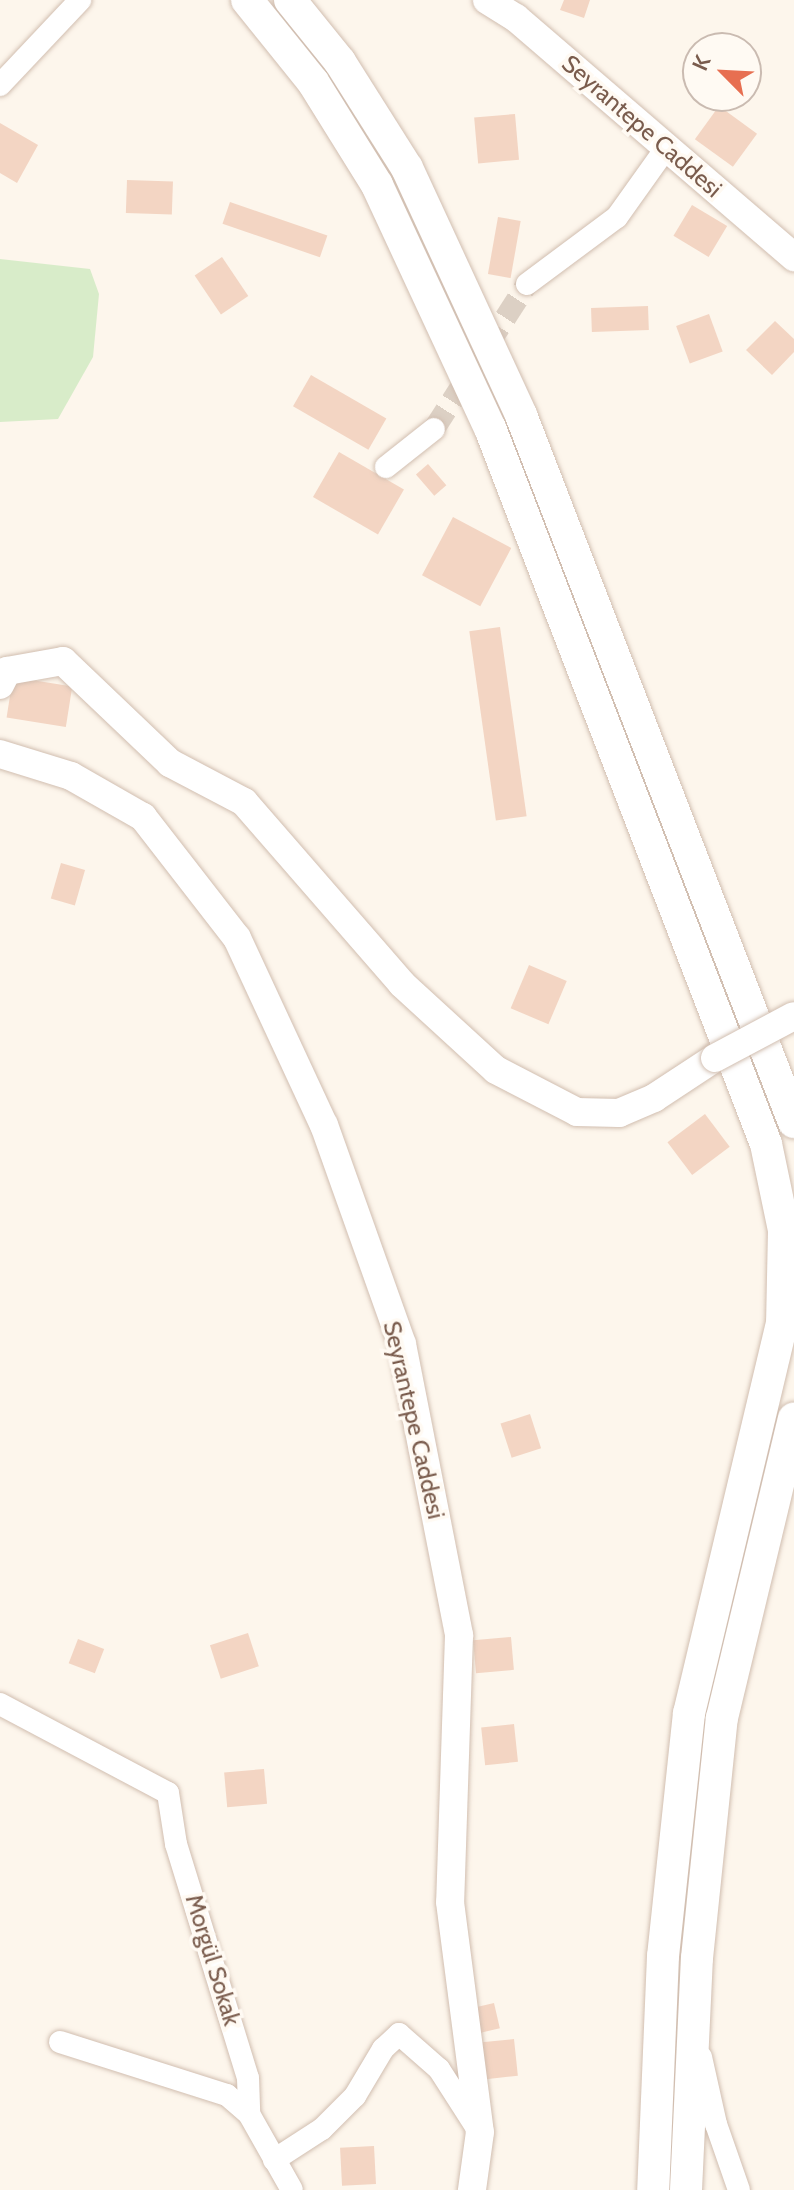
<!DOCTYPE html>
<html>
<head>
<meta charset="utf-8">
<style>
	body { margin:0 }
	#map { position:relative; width:794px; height:2190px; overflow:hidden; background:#fdf6ec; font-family:Cabin,sans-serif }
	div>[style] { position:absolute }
	.green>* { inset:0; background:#d8ecc9 }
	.building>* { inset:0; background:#f3d5c3; transform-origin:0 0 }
	.minor-tunnel>* { height:22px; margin-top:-11px; transform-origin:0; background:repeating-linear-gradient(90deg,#dcd0c4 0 22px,transparent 0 33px) }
	.roads { filter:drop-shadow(0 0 2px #d1beb0) drop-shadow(0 0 2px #d1beb0) }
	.minor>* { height:22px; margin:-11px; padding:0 11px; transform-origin:11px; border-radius:11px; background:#fff }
	.tertiary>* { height:28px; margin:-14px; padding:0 14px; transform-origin:14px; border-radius:14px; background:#fff }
	.secondary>* { height:32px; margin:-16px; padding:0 16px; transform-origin:16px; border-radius:16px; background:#fff }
	.bridges { filter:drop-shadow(0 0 2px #d1beb0) drop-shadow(0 0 2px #d1beb0) }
	.tertiary-bridge>* { height:28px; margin:-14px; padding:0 14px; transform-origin:14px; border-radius:14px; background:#fff }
	span { translate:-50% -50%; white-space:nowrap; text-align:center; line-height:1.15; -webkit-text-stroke:7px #fffaf3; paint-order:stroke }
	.street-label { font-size:24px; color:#7a5c4d }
	.north { position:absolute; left:682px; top:32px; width:80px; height:80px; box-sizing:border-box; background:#fffaf3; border:2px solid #cabbb1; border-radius:50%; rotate:294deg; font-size:22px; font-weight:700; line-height:32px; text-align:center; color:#7a5c4d }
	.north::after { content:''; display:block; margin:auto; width:28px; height:36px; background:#e76f51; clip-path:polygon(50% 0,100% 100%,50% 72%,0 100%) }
</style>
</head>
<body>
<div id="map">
	<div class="green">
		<i style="clip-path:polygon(0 259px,90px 269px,99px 294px,93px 357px,58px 419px,0 422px)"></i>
	</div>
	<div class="building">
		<i style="clip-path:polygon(564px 0,590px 0,584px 18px,560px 10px)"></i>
		<i style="left:719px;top:106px;width:47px;height:41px;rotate:36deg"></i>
		<i style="left:515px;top:114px;width:46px;height:41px;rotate:85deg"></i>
		<i style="clip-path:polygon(0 123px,38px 145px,17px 183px,0 173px)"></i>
		<i style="left:127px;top:180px;width:46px;height:33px;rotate:2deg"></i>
		<i style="left:230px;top:202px;width:103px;height:23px;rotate:19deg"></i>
		<i style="left:692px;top:205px;width:41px;height:36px;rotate:31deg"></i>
		<i style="left:498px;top:217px;width:23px;height:58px;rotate:10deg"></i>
		<i style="left:222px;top:257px;width:47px;height:33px;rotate:56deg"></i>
		<i style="left:648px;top:306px;width:24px;height:57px;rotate:88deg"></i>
		<i style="left:709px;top:314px;width:40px;height:35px;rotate:70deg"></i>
		<i style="clip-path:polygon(775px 321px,794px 339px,794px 352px,772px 375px,746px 350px)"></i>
		<i style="left:311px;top:375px;width:87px;height:36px;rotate:30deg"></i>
		<i style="left:339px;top:452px;width:75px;height:52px;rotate:30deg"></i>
		<i style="left:428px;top:464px;width:28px;height:16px;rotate:49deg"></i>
		<i style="left:453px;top:517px;width:66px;height:66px;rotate:28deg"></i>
		<i style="left:500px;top:627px;width:191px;height:31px;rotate:82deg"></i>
		<i style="left:13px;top:677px;width:60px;height:41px;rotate:9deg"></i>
		<i style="left:61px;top:863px;width:25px;height:37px;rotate:16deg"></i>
		<i style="left:529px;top:965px;width:41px;height:47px;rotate:23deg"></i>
		<i style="left:705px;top:1114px;width:41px;height:47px;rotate:53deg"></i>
		<i style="left:530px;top:1414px;width:36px;height:31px;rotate:72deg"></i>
		<i style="left:248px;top:1633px;width:35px;height:40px;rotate:72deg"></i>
		<i style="left:511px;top:1637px;width:33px;height:38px;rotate:85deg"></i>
		<i style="left:78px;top:1639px;width:28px;height:26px;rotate:21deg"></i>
		<i style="left:514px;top:1724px;width:38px;height:33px;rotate:84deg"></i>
		<i style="left:264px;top:1769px;width:35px;height:40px;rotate:85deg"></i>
		<i style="left:494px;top:2003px;width:26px;height:24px;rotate:77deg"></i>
		<i style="left:514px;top:2039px;width:37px;height:32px;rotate:84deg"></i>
		<i style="left:374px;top:2146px;width:38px;height:34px;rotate:87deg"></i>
	</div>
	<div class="minor-tunnel">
		<i style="left:434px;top:429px;width:172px;rotate:-57.3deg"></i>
	</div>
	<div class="roads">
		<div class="minor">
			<i style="left:0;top:85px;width:117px;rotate:-46.7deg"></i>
			<i style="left:527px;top:284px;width:112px;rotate:-36.7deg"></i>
			<i style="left:617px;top:217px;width:86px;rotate:-54.5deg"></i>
			<i style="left:386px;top:467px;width:61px;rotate:-38.4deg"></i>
			<i style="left:0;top:1704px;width:190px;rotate:27.9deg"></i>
			<i style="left:168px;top:1793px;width:52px;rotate:81.1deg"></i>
			<i style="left:176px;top:1844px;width:245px;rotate:72.9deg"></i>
			<i style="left:248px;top:2078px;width:36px;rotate:88deg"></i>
			<i style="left:60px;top:2042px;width:175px;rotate:17.6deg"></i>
			<i style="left:227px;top:2095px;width:29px;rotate:41deg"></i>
			<i style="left:249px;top:2114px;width:87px;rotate:60.5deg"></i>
			<i style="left:701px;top:2057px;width:69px;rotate:77.4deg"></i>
			<i style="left:716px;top:2124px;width:70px;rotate:70.8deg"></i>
			<i style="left:274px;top:2160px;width:57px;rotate:-32.9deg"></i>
			<i style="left:322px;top:2129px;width:47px;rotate:-45deg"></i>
			<i style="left:355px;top:2096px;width:55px;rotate:-59.2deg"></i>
			<i style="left:383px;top:2049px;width:22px;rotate:-43deg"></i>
			<i style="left:399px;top:2034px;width:53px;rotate:41.2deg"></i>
			<i style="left:439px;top:2069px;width:72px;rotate:57.4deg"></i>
		</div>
		<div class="tertiary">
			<i style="left:487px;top:0;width:34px;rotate:32deg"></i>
			<i style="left:516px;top:18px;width:367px;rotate:40.7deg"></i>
			<i style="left:0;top:685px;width:16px;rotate:-63deg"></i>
			<i style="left:7px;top:671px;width:57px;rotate:-10.1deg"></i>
			<i style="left:63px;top:661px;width:148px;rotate:43.6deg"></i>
			<i style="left:170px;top:763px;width:84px;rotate:27.8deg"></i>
			<i style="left:244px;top:802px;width:241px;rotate:49deg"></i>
			<i style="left:402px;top:984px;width:127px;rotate:42.5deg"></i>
			<i style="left:496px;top:1070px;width:91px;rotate:27.4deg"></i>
			<i style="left:577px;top:1112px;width:42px;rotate:1.4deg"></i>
			<i style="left:619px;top:1113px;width:38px;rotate:-23deg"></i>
			<i style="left:654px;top:1098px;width:73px;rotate:-33.3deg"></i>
			<i style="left:0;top:754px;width:74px;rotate:17.2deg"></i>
			<i style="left:71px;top:776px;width:83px;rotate:29.7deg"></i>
			<i style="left:143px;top:817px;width:153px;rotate:52.2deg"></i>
			<i style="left:237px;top:938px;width:206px;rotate:65.1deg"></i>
			<i style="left:324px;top:1125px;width:232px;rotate:70.4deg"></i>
			<i style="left:402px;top:1344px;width:297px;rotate:78.9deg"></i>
			<i style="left:459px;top:1635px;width:267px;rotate:91.9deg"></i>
			<i style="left:450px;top:1902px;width:232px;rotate:82.6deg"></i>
			<i style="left:480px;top:2132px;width:59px;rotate:97.9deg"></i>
		</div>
		<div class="secondary">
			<i style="left:247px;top:0;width:105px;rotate:51.2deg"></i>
			<i style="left:313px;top:82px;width:121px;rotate:58.1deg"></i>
			<i style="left:377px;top:185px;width:268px;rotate:65.1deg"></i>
			<i style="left:490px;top:428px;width:767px;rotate:68.92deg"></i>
			<i style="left:766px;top:1144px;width:88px;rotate:78.2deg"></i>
			<i style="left:784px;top:1230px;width:93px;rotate:91.2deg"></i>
			<i style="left:782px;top:1323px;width:401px;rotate:103.4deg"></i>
			<i style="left:689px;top:1713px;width:244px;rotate:96.1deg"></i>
			<i style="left:663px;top:1956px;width:234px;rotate:92.4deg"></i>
			<i style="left:290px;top:0;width:80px;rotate:51.1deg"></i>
			<i style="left:340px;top:62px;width:125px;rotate:57.7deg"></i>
			<i style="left:407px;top:168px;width:272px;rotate:65.2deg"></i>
			<i style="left:521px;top:415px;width:758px;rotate:68.89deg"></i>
			<i style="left:686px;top:2190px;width:232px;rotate:-87.3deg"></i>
			<i style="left:697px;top:1958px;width:241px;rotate:-84.1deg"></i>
			<i style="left:722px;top:1718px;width:308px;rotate:-76.5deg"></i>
		</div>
	</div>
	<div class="bridges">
		<div class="tertiary-bridge">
			<i style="left:715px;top:1058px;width:89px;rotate:-28deg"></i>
		</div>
	</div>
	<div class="street-label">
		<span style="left:642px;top:126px;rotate:41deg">Seyrantepe Caddesi</span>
		<span style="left:414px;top:1420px;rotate:77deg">Seyrantepe Caddesi</span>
		<span style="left:213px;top:1960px;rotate:73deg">Morgül Sokak</span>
	</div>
	<div class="north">K</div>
</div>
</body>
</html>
